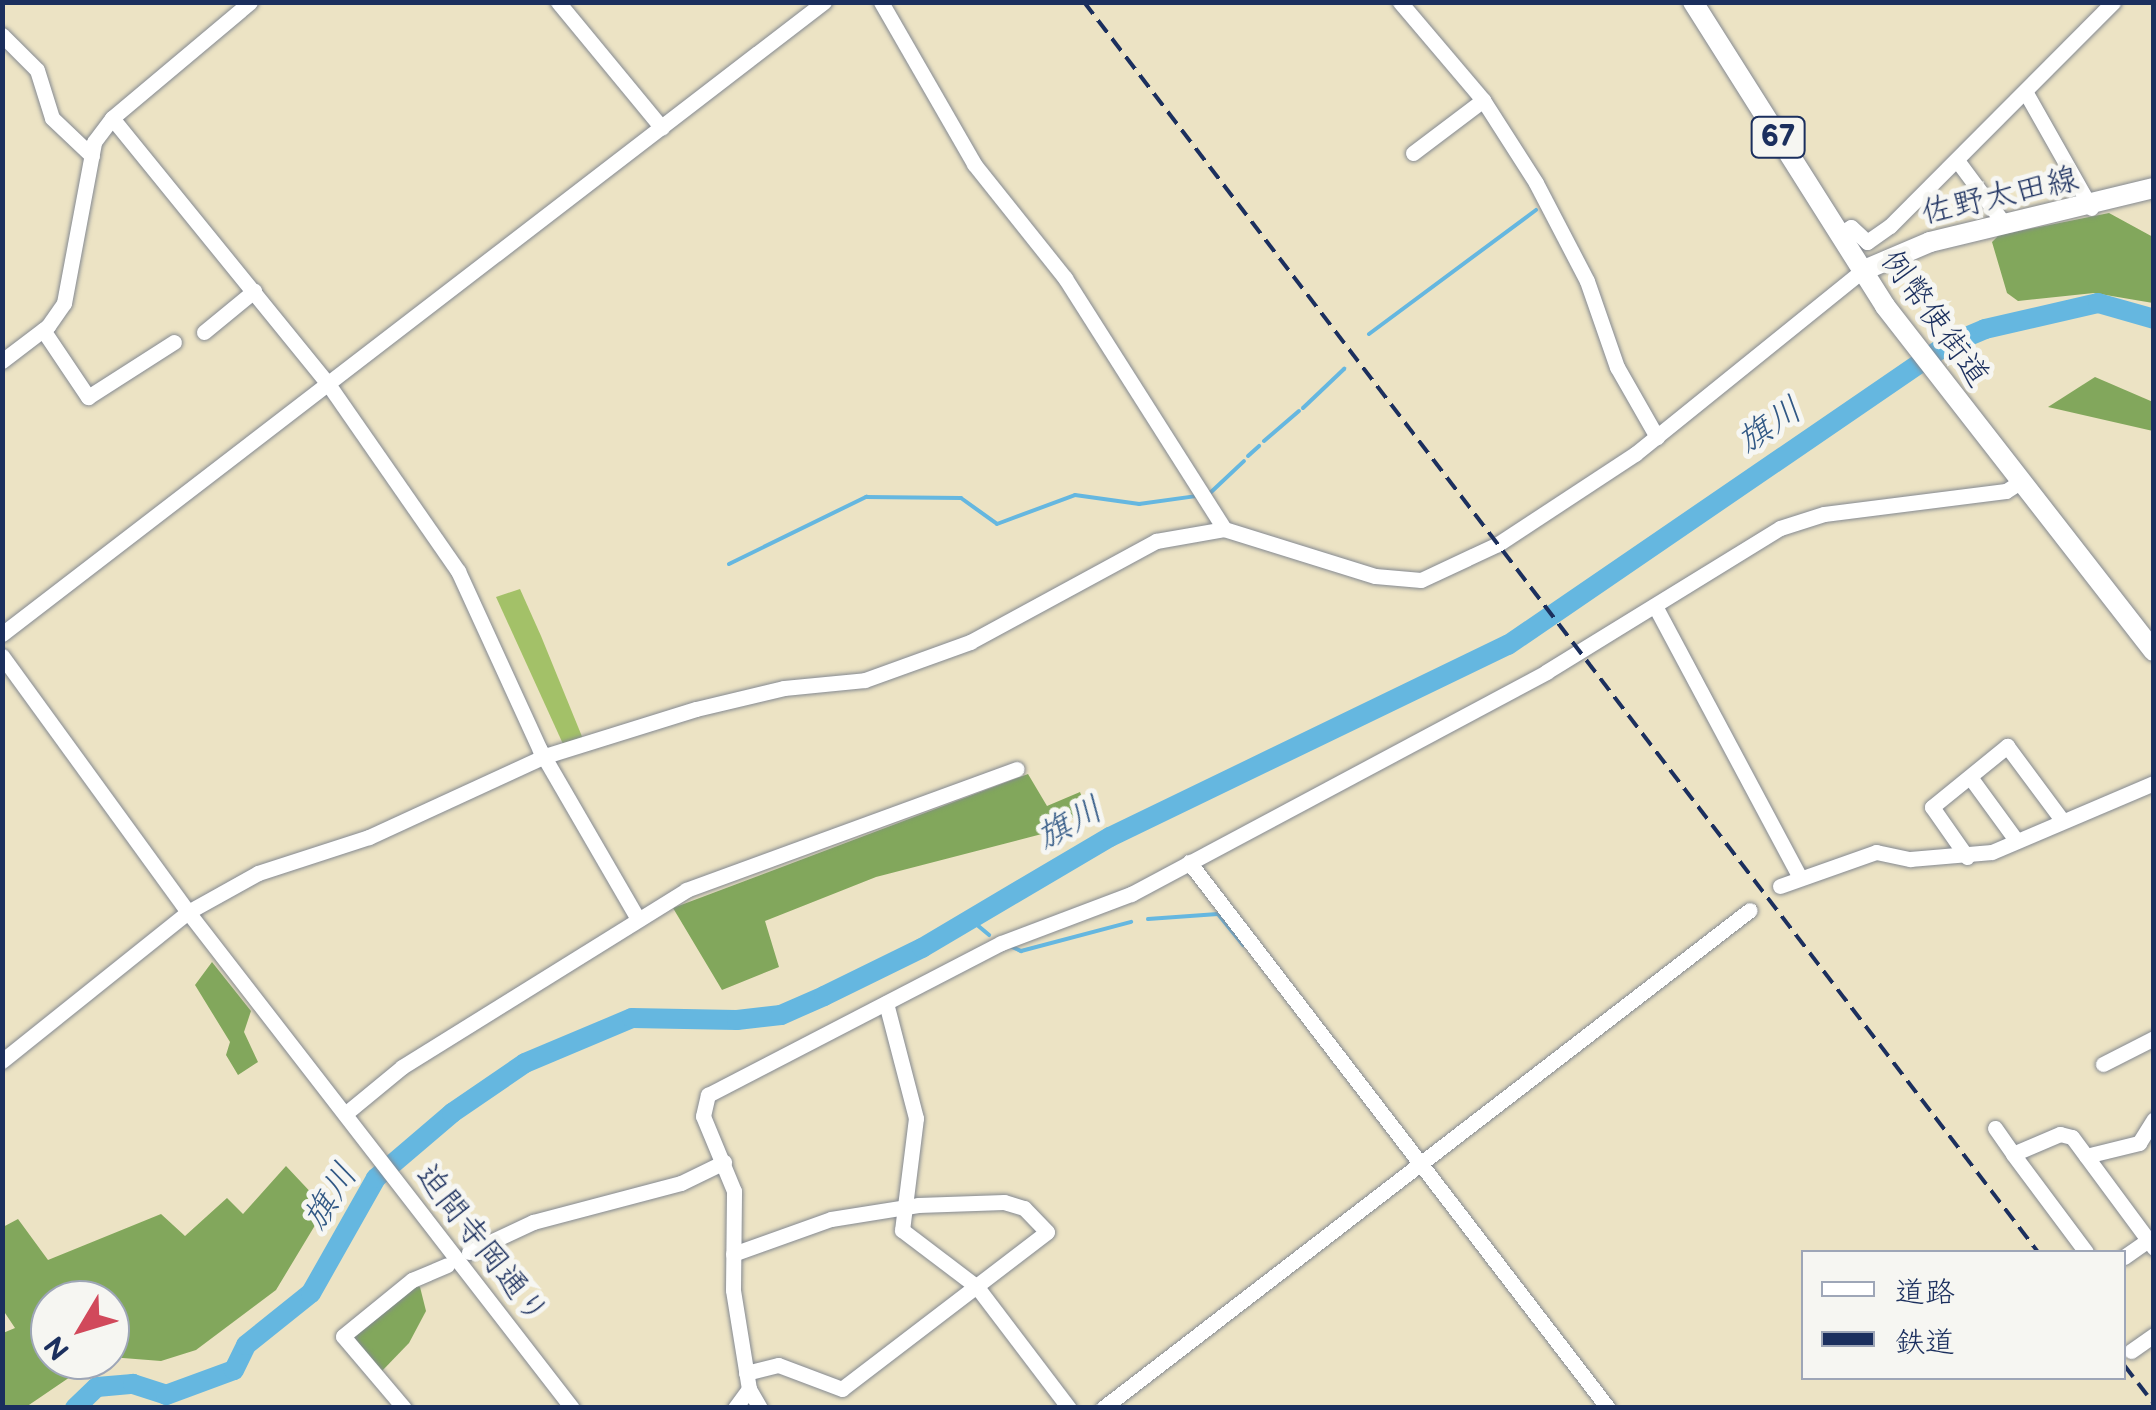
<!DOCTYPE html>
<html>
<head>
<meta charset="utf-8">
<style>
	body { margin:0 }
	#map { position:relative; width:2156px; height:1410px; overflow:hidden; background:#ece3c4; font-family:"Balsamiq Sans","Klee One",sans-serif }
	div>[style] { position:absolute }
	.green>* { inset:0; background:#a3c168 }
	.forest>* { inset:0; background:#82a75c }
	.stream>* { height:4px; margin:-2px; padding:0 2px; transform-origin:2px; border-radius:2px; background:#65b7e0 }
	.river>* { height:20px; margin:-10px; padding:0 10px; transform-origin:10px; border-radius:10px; background:#65b7e0 }
	.roads { filter:drop-shadow(0 0 2px #848991) drop-shadow(0 0 2px #848991) }
	.minor>* { height:15px; margin:-7.5px; padding:0 7.5px; transform-origin:7.5px; border-radius:7.5px; background:#fff }
	.major>* { height:20px; margin:-10px; padding:0 10px; transform-origin:10px; border-radius:10px; background:#fff }
	.rail>* { height:4px; margin-top:-2px; transform-origin:0; background:repeating-linear-gradient(90deg,#1b2f5e 0 15px,transparent 0 23px) }
	span { translate:-50% -50%; white-space:nowrap; text-align:center; line-height:1.15; -webkit-text-stroke:10px #f6f6f2; paint-order:stroke }
	.shield-label span { padding:2px 8px; background:#f6f6f2; border:2px solid; border-radius:8px; -webkit-text-stroke-width:0 }
	.shield-label { font-size:30px; color:#1b2f5e; font-weight:700 }
	.street-label { font-size:32px; color:#1b2f5e }
	.water-label { font-size:35px; color:#315885; font-style:italic }
	.frame { position:absolute; inset:0; border:5px solid #1b2f5e; pointer-events:none }
	.legend { position:absolute; left:1801px; top:1250px; width:325px; height:130px; box-sizing:border-box; background:#f6f6f2; border:2px solid #9ea6b7; margin:0; padding:12px 18px; list-style:none; font-size:30px; color:#1b2f5e }
	.legend li { display:flex; align-items:center; gap:20px; height:50px }
	.legend b { width:50px; border:2px solid #9ea6b7 }
	.north { position:absolute; left:30px; top:1280px; width:100px; height:100px; box-sizing:border-box; background:#f6f6f2; border:2px solid #9ea6b7; border-radius:50%; rotate:232deg; font-size:28px; font-weight:700; line-height:40px; text-align:center; color:#1b2f5e }
	.north::after { content:''; display:block; margin:auto; width:35px; height:45px; background:#d1495b; clip-path:polygon(50% 0,100% 100%,50% 72%,0 100%) }
</style>
</head>
<body>
<div id="map">
	<div class="green">
		<i style="clip-path:polygon(520px 589px,541px 636px,583px 739px,563px 744px,496px 597px)"></i>
	</div>
	<div class="forest">
		<i style="clip-path:polygon(2109px 213px,2153px 237px,2153px 303px,2094px 293px,2018px 301px,2007px 293px,1992px 242px,1999px 235px)"></i>
		<i style="clip-path:polygon(2095px 377px,2153px 402px,2153px 431px,2048px 407px)"></i>
		<i style="clip-path:polygon(1028px 774px,1047px 806px,1080px 792px,1085px 805px,1061px 829px,876px 877px,765px 921px,779px 967px,722px 990px,673px 908px)"></i>
		<i style="clip-path:polygon(212px 962px,251px 1011px,244px 1032px,258px 1062px,238px 1075px,226px 1055px,230px 1042px,195px 985px)"></i>
		<i style="clip-path:polygon(286px 1166px,333px 1216px,317px 1222px,276px 1290px,196px 1350px,161px 1361px,110px 1357px,110px 1300px,50px 1300px,50px 1360px,95px 1360px,26px 1407px,3px 1407px,3px 1333px,15px 1328px,3px 1310px,3px 1227px,18px 1219px,48px 1260px,161px 1214px,185px 1236px,227px 1198px,243px 1214px)"></i>
		<i style="clip-path:polygon(412px 1284px,420px 1287px,426px 1311px,409px 1343px,381px 1372px,350px 1343px,353px 1326px)"></i>
	</div>
	<div class="stream">
		<i style="left:1369px;top:334px;width:208px;rotate:-36.6deg"></i>
		<i style="left:1303px;top:408px;width:57px;rotate:-43.6deg"></i>
		<i style="left:1264px;top:441px;width:46px;rotate:-40.6deg"></i>
		<i style="left:1248px;top:456px;width:15px;rotate:-42deg"></i>
		<i style="left:1209px;top:494px;width:48px;rotate:-43.3deg"></i>
		<i style="left:729px;top:564px;width:153px;rotate:-26.1deg"></i>
		<i style="left:866px;top:497px;width:95px;rotate:0.6deg"></i>
		<i style="left:961px;top:498px;width:44px;rotate:35.8deg"></i>
		<i style="left:997px;top:524px;width:83px;rotate:-20.4deg"></i>
		<i style="left:1075px;top:495px;width:65px;rotate:8deg"></i>
		<i style="left:1139px;top:504px;width:59px;rotate:-7.9deg"></i>
		<i style="left:970px;top:919px;width:25px;rotate:40deg"></i>
		<i style="left:1148px;top:919px;width:70px;rotate:-4.1deg"></i>
		<i style="left:1218px;top:914px;width:40px;rotate:51deg"></i>
		<i style="left:1012px;top:947px;width:10px;rotate:24deg"></i>
		<i style="left:1021px;top:951px;width:114px;rotate:-14.8deg"></i>
	</div>
	<div class="river">
		<i style="left:75px;top:1408px;width:30px;rotate:-44deg"></i>
		<i style="left:97px;top:1387px;width:36px;rotate:-5deg"></i>
		<i style="left:133px;top:1384px;width:35px;rotate:18deg"></i>
		<i style="left:166px;top:1395px;width:72px;rotate:-20.2deg"></i>
		<i style="left:234px;top:1370px;width:28px;rotate:-64deg"></i>
		<i style="left:246px;top:1345px;width:83px;rotate:-38.7deg"></i>
		<i style="left:311px;top:1293px;width:132px;rotate:-60.5deg"></i>
		<i style="left:376px;top:1178px;width:100px;rotate:-40.5deg"></i>
		<i style="left:452px;top:1113px;width:88px;rotate:-34.4deg"></i>
		<i style="left:525px;top:1063px;width:116px;rotate:-22.8deg"></i>
		<i style="left:632px;top:1018px;width:105px;rotate:1.1deg"></i>
		<i style="left:737px;top:1020px;width:44px;rotate:-6.5deg"></i>
		<i style="left:781px;top:1015px;width:47px;rotate:-23.8deg"></i>
		<i style="left:824px;top:996px;width:109px;rotate:-26.1deg"></i>
		<i style="left:922px;top:948px;width:218px;rotate:-30.6deg"></i>
		<i style="left:1110px;top:837px;width:442px;rotate:-25.8deg"></i>
		<i style="left:1508px;top:645px;width:529px;rotate:-34.38deg"></i>
		<i style="left:1945px;top:346px;width:43px;rotate:-23deg"></i>
		<i style="left:1985px;top:329px;width:116px;rotate:-13deg"></i>
		<i style="left:2098px;top:303px;width:58px;rotate:15.9deg"></i>
	</div>
	<div class="roads">
		<div class="minor">
			<i style="left:558px;top:2px;width:163px;rotate:50.5deg"></i>
			<i style="left:881px;top:2px;width:187px;rotate:60.1deg"></i>
			<i style="left:974px;top:164px;width:146px;rotate:51.4deg"></i>
			<i style="left:1065px;top:278px;width:297px;rotate:57.6deg"></i>
			<i style="left:1400px;top:2px;width:128px;rotate:49.7deg"></i>
			<i style="left:1483px;top:100px;width:98px;rotate:57.4deg"></i>
			<i style="left:1536px;top:183px;width:110px;rotate:62.5deg"></i>
			<i style="left:1587px;top:281px;width:91px;rotate:70.8deg"></i>
			<i style="left:1617px;top:367px;width:81px;rotate:60.3deg"></i>
			<i style="left:2px;top:35px;width:49px;rotate:45deg"></i>
			<i style="left:37px;top:70px;width:50px;rotate:72.6deg"></i>
			<i style="left:52px;top:118px;width:55px;rotate:43.5deg"></i>
			<i style="left:2026px;top:93px;width:132px;rotate:60.5deg"></i>
			<i style="left:112px;top:118px;width:343px;rotate:50.9deg"></i>
			<i style="left:328px;top:384px;width:228px;rotate:55.2deg"></i>
			<i style="left:458px;top:571px;width:197px;rotate:65.4deg"></i>
			<i style="left:540px;top:750px;width:193px;rotate:59.9deg"></i>
			<i style="left:1413px;top:153px;width:88px;rotate:-37.1deg"></i>
			<i style="left:1959px;top:163px;width:77px;rotate:53.4deg"></i>
			<i style="left:1838px;top:235px;width:15px;rotate:-32deg"></i>
			<i style="left:1851px;top:227px;width:22px;rotate:43deg"></i>
			<i style="left:1867px;top:242px;width:28px;rotate:-35deg"></i>
			<i style="left:1890px;top:226px;width:316px;rotate:-45.1deg"></i>
			<i style="left:43px;top:330px;width:81px;rotate:56.1deg"></i>
			<i style="left:88px;top:397px;width:102px;rotate:-32.6deg"></i>
			<i style="left:204px;top:332px;width:65px;rotate:-39.4deg"></i>
			<i style="left:2px;top:361px;width:58px;rotate:-37.3deg"></i>
			<i style="left:48px;top:326px;width:28px;rotate:-55deg"></i>
			<i style="left:64px;top:303px;width:164px;rotate:-79.4deg"></i>
			<i style="left:94px;top:142px;width:30px;rotate:-53deg"></i>
			<i style="left:112px;top:118px;width:180px;rotate:-40deg"></i>
			<i style="left:1655px;top:606px;width:307px;rotate:61.9deg"></i>
			<i style="left:2px;top:634px;width:1037px;rotate:-37.56deg"></i>
			<i style="left:2px;top:656px;width:316px;rotate:54deg"></i>
			<i style="left:188px;top:912px;width:627px;rotate:52.25deg"></i>
			<i style="left:1970px;top:777px;width:78px;rotate:53.9deg"></i>
			<i style="left:1967px;top:857px;width:61px;rotate:-125deg"></i>
			<i style="left:1932px;top:807px;width:97px;rotate:-39.1deg"></i>
			<i style="left:2007px;top:746px;width:92px;rotate:53.4deg"></i>
			<i style="left:1189px;top:862px;width:688px;rotate:52.5deg"></i>
			<i style="left:1780px;top:886px;width:102px;rotate:-19.5deg"></i>
			<i style="left:1876px;top:852px;width:35px;rotate:12deg"></i>
			<i style="left:1910px;top:859px;width:82px;rotate:-4.9deg"></i>
			<i style="left:1992px;top:852px;width:176px;rotate:-23.1deg"></i>
			<i style="left:886px;top:1003px;width:119px;rotate:75.4deg"></i>
			<i style="left:916px;top:1118px;width:113px;rotate:97.1deg"></i>
			<i style="left:902px;top:1230px;width:94px;rotate:37.2deg"></i>
			<i style="left:977px;top:1287px;width:152px;rotate:52.8deg"></i>
			<i style="left:2px;top:1061px;width:238px;rotate:-38.7deg"></i>
			<i style="left:188px;top:912px;width:80px;rotate:-29.1deg"></i>
			<i style="left:258px;top:873px;width:117px;rotate:-18deg"></i>
			<i style="left:369px;top:837px;width:194px;rotate:-24.7deg"></i>
			<i style="left:545px;top:756px;width:158px;rotate:-17.3deg"></i>
			<i style="left:696px;top:709px;width:90px;rotate:-13.4deg"></i>
			<i style="left:784px;top:688px;width:81px;rotate:-5.6deg"></i>
			<i style="left:865px;top:680px;width:112px;rotate:-19.9deg"></i>
			<i style="left:970px;top:642px;width:212px;rotate:-28.5deg"></i>
			<i style="left:1156px;top:541px;width:69px;rotate:-10deg"></i>
			<i style="left:1224px;top:529px;width:158px;rotate:17.3deg"></i>
			<i style="left:1375px;top:576px;width:46px;rotate:5deg"></i>
			<i style="left:1421px;top:580px;width:85px;rotate:-25.1deg"></i>
			<i style="left:1498px;top:544px;width:164px;rotate:-33.3deg"></i>
			<i style="left:1635px;top:454px;width:292px;rotate:-38.9deg"></i>
			<i style="left:2103px;top:1064px;width:57px;rotate:-27deg"></i>
			<i style="left:345px;top:1114px;width:74px;rotate:-39.5deg"></i>
			<i style="left:402px;top:1067px;width:335px;rotate:-31.9deg"></i>
			<i style="left:686px;top:890px;width:352px;rotate:-20.1deg"></i>
			<i style="left:1995px;top:1128px;width:32px;rotate:55deg"></i>
			<i style="left:2086px;top:1156px;width:55px;rotate:-13.8deg"></i>
			<i style="left:2139px;top:1143px;width:28px;rotate:-58deg"></i>
			<i style="left:469px;top:1252px;width:71px;rotate:-25.1deg"></i>
			<i style="left:533px;top:1222px;width:153px;rotate:-14.8deg"></i>
			<i style="left:681px;top:1183px;width:48px;rotate:-26deg"></i>
			<i style="left:2086px;top:1252px;width:122px;rotate:-126.7deg"></i>
			<i style="left:2013px;top:1154px;width:51px;rotate:-23.1deg"></i>
			<i style="left:2060px;top:1134px;width:12px;rotate:14deg"></i>
			<i style="left:2072px;top:1137px;width:138px;rotate:53.5deg"></i>
			<i style="left:733px;top:1254px;width:104px;rotate:-19.7deg"></i>
			<i style="left:831px;top:1219px;width:88px;rotate:-9.1deg"></i>
			<i style="left:918px;top:1205px;width:86px;rotate:-2deg"></i>
			<i style="left:1004px;top:1202px;width:21px;rotate:17deg"></i>
			<i style="left:1024px;top:1208px;width:33px;rotate:46deg"></i>
			<i style="left:1047px;top:1232px;width:258px;rotate:142.6deg"></i>
			<i style="left:842px;top:1389px;width:68px;rotate:-159.4deg"></i>
			<i style="left:778px;top:1365px;width:33px;rotate:166deg"></i>
			<i style="left:2124px;top:1257px;width:29px;rotate:-35deg"></i>
			<i style="left:2131px;top:1351px;width:28px;rotate:-35deg"></i>
			<i style="left:404px;top:1408px;width:94px;rotate:-130.3deg"></i>
			<i style="left:343px;top:1336px;width:89px;rotate:-39.1deg"></i>
			<i style="left:412px;top:1280px;width:38px;rotate:-23deg"></i>
			<i style="left:735px;top:1408px;width:24px;rotate:-54deg"></i>
			<i style="left:760px;top:1408px;width:22px;rotate:-120deg"></i>
			<i style="left:749px;top:1389px;width:100px;rotate:-99.2deg"></i>
			<i style="left:733px;top:1290px;width:99px;rotate:-89.4deg"></i>
			<i style="left:734px;top:1191px;width:81px;rotate:-112.5deg"></i>
			<i style="left:703px;top:1116px;width:22px;rotate:-77deg"></i>
			<i style="left:708px;top:1095px;width:330px;rotate:-27.4deg"></i>
			<i style="left:1001px;top:943px;width:139px;rotate:-20.7deg"></i>
			<i style="left:1131px;top:894px;width:471px;rotate:-28.1deg"></i>
			<i style="left:1546px;top:672px;width:275px;rotate:-31.6deg"></i>
			<i style="left:1780px;top:528px;width:46px;rotate:-17.7deg"></i>
			<i style="left:1824px;top:514px;width:183px;rotate:-7.2deg"></i>
			<i style="left:2006px;top:491px;width:17px;rotate:-33deg"></i>
			<i style="left:1103px;top:1408px;width:816px;rotate:-37.59deg"></i>
		</div>
		<div class="major">
			<i style="left:1693px;top:2px;width:360px;rotate:57.7deg"></i>
			<i style="left:1885px;top:306px;width:437px;rotate:52.1deg"></i>
			<i style="left:1862px;top:271px;width:74px;rotate:-23.1deg"></i>
			<i style="left:1930px;top:242px;width:230px;rotate:-13.6deg"></i>
		</div>
	</div>
	<div class="rail">
		<i style="left:1084px;top:2px;width:1572px;rotate:52.65deg"></i>
		<i style="left:2124px;top:1365px;width:49px;rotate:52.4deg"></i>
	</div>
	<div class="shield-label">
		<span style="left:1778px;top:137px">67</span>
	</div>
	<div class="street-label">
		<span style="left:2000px;top:197px;rotate:-13deg">佐野太田線</span>
		<span style="left:1934px;top:319px;rotate:54deg">例幣使街道</span>
		<span style="left:481px;top:1245px;rotate:52deg">迫間寺岡通り</span>
	</div>
	<div class="water-label">
		<span style="left:1770px;top:426px;rotate:-34deg">旗川</span>
		<span style="left:1070px;top:824px;rotate:-29deg">旗川</span>
		<span style="left:331px;top:1197px;rotate:-58deg">旗川</span>
	</div>
	<div class="frame"></div>
	<ul class="legend">
	<li><b style="height:12px;background:#fff"></b>道路</li>
	<li><b style="height:12px;background:#1b2f5e"></b>鉄道</li>
	</ul>
	<div class="north">N</div>
</div>
</body>
</html>
